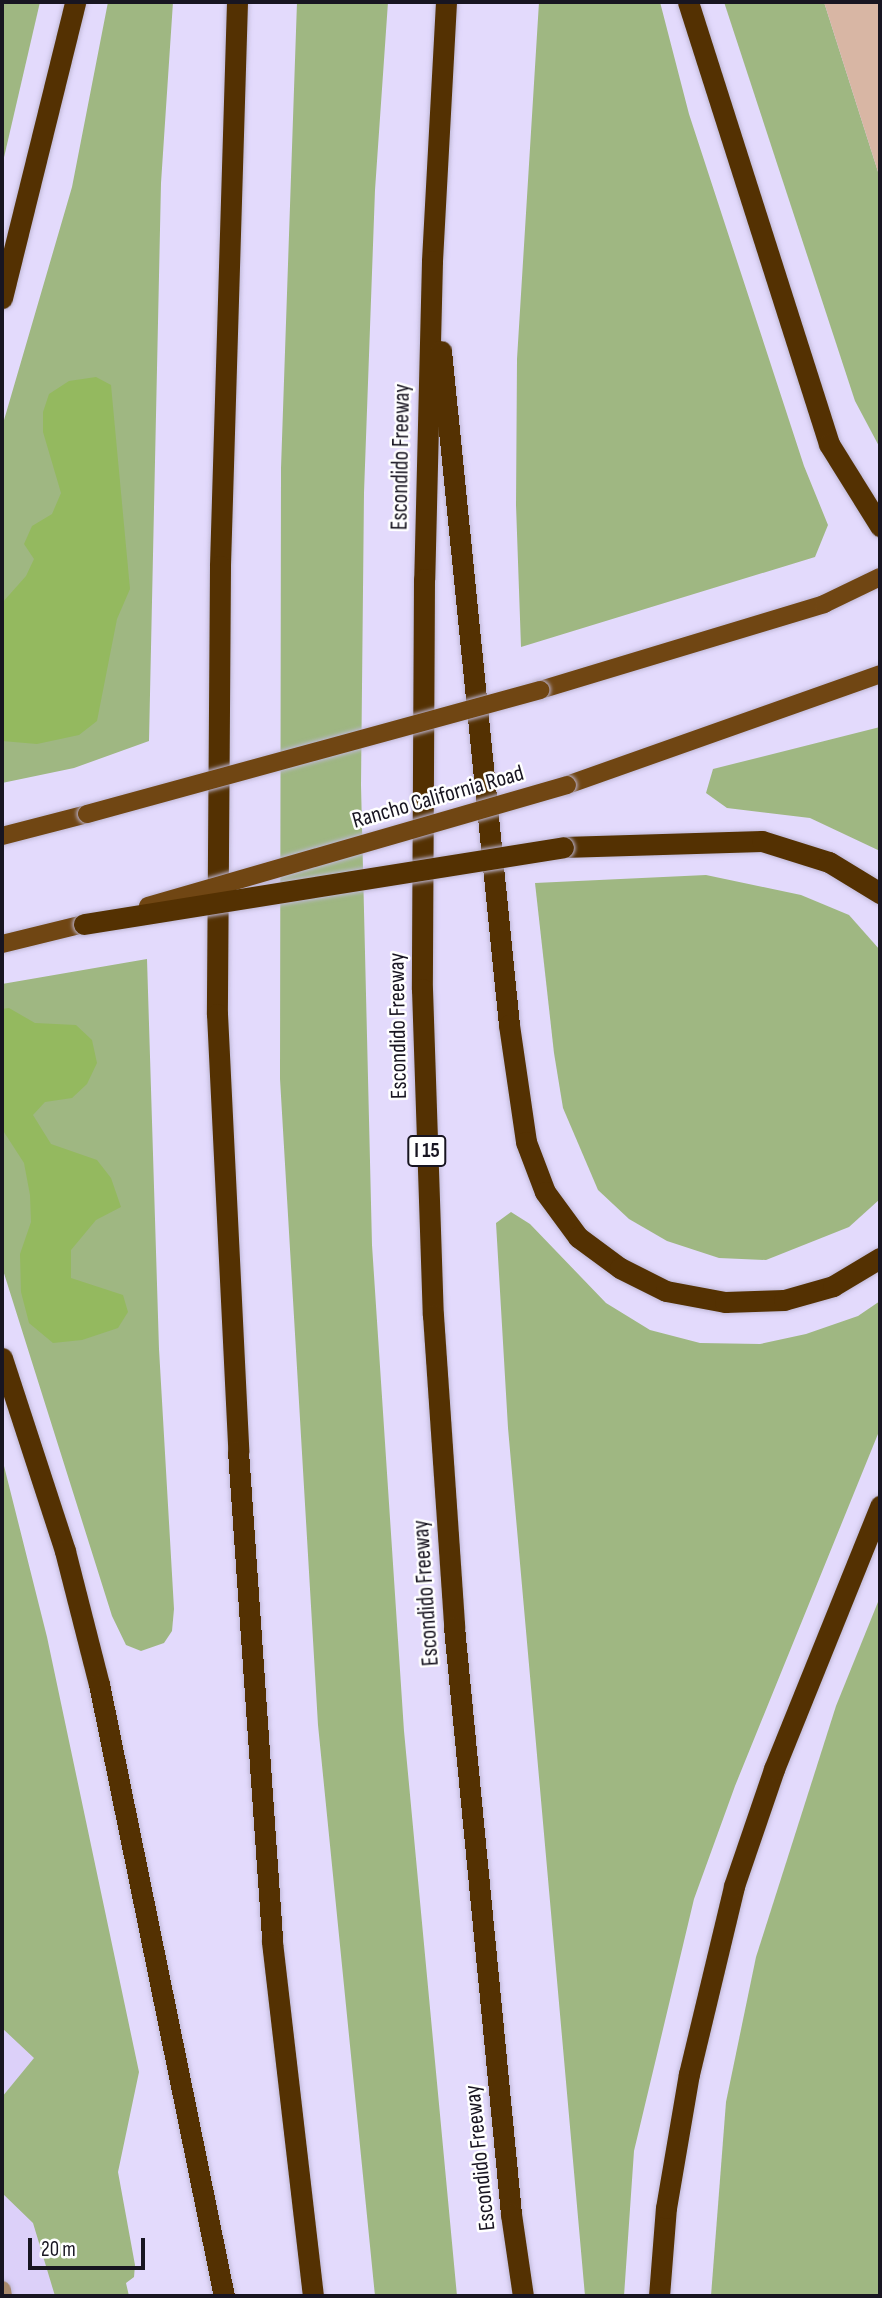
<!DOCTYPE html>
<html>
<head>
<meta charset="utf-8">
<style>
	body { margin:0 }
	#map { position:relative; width:882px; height:2298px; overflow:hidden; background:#e3dafc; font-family:"Sofia Sans Condensed",sans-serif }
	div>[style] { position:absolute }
	.built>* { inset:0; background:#dcd0f9 }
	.green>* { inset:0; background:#9fb782 }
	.forest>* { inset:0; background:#94b95f }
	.building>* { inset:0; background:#d8b6a4 }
	.roads { filter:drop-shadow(0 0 2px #beb7d5) drop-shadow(0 0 2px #beb7d5) }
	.service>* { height:18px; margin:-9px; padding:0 9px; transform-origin:9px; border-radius:9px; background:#a98a6c }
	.primary>* { height:18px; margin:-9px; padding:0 9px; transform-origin:9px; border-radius:9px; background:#704613 }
	.motorway>* { height:21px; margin:-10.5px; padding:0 10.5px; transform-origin:10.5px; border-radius:10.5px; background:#543102 }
	.bridges { filter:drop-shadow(0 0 2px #beb7d5) drop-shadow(0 0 2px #beb7d5) }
	.primary-bridge>* { height:18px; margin:-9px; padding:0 9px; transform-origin:9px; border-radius:9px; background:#704613 }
	.motorway-bridge>* { height:21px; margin:-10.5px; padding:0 10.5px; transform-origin:10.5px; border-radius:10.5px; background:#543102 }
	span { translate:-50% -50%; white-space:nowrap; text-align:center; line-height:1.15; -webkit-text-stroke:5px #fff; paint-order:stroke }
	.shield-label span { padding:2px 5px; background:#fff; border:2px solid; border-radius:5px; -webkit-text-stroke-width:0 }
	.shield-label { font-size:21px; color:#181521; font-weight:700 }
	.street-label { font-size:23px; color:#181521 }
	.frame { position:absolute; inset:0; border:4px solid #181521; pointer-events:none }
	.scale { position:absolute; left:28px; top:2238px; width:117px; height:32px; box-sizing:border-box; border:4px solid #181521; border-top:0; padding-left:9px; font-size:21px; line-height:24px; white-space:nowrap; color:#181521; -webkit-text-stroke:5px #fff; paint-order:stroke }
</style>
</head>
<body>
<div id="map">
	<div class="built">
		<i style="clip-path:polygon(2px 1890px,129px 2296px,2px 2296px)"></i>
	</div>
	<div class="green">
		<i style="clip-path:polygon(2px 2px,40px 2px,2px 166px)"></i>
		<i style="clip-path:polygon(108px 2px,173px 2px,161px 183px,149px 741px,74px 768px,2px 783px,2px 427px,72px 187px)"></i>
		<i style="clip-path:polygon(297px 2px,388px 2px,375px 190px,364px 493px,361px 785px,372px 1245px,404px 1731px,457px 2296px,375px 2296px,318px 1725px,280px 1079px,281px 468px)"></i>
		<i style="clip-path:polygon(539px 2px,660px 2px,689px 114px,804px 466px,828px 525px,815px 557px,521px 647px,516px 505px,517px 359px)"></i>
		<i style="clip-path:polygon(724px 2px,824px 2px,880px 178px,880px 448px,855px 401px)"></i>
		<i style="clip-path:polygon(880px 727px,880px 851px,810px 818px,727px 808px,706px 793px,713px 769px)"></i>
		<i style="clip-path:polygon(706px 875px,801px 895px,849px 915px,880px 950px,880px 1199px,849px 1227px,766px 1260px,719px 1258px,667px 1241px,629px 1219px,598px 1190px,563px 1108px,554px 1053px,535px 883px)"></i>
		<i style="clip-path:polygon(147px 959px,159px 1349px,174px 1609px,172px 1631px,164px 1643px,141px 1651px,126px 1645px,112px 1616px,2px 1267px,2px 984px)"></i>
		<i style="clip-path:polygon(511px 1212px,530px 1224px,606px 1303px,650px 1330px,700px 1343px,760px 1344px,806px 1334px,858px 1316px,880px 1301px,880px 1429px,735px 1786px,694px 1899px,634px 2151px,624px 2296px,585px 2296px,508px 1428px,496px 1223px)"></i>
		<i style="clip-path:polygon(2px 1458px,47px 1637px,139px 2072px,118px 2172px,135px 2265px,134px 2277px,126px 2283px,129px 2296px,55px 2296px,33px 2223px,2px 2193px,2px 2097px,34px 2058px,2px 2028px)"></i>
		<i style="clip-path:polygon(880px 1597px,880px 2296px,711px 2296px,726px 2102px,756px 1957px,836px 1706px)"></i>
	</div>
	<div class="forest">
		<i style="clip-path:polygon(96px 377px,111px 385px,130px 589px,117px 619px,97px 721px,79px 735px,37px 744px,2px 741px,2px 603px,26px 576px,34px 559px,24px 544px,32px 526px,52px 514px,61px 493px,43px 432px,43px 412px,49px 394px,69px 381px)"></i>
		<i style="clip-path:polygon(9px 1008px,35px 1023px,76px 1025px,92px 1040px,97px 1063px,87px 1084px,72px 1098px,45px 1102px,33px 1115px,51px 1144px,97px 1160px,111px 1178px,121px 1207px,96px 1220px,71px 1250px,71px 1278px,123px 1295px,128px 1312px,118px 1328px,82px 1340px,53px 1343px,29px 1323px,21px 1292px,20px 1254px,31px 1222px,30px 1195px,24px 1163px,2px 1129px,2px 1009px)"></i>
	</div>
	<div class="building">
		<i style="clip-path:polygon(824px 2px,880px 2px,880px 178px)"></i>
	</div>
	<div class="roads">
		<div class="service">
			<i style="left:2px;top:2290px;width:6px;rotate:81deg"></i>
		</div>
		<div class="primary">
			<i style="left:540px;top:690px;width:297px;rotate:-16.8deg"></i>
			<i style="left:824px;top:604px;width:62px;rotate:-25.7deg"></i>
			<i style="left:567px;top:785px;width:332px;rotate:-19.5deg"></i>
			<i style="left:2px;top:836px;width:88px;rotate:-14.5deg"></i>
			<i style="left:2px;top:944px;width:84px;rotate:-13.7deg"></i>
		</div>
		<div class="motorway">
			<i style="left:237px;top:2px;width:564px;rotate:91.73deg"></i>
			<i style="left:220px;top:566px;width:448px;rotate:90.4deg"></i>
			<i style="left:217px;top:1014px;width:438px;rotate:87.2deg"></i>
			<i style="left:238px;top:1451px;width:492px;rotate:86deg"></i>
			<i style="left:272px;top:1942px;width:356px;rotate:83.4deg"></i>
			<i style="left:446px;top:2px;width:259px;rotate:93.1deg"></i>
			<i style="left:432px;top:261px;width:318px;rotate:91.4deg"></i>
			<i style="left:424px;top:579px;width:410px;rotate:90.3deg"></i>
			<i style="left:422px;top:989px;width:326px;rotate:88.1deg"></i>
			<i style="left:433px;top:1315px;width:313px;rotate:86.1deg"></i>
			<i style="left:454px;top:1627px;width:590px;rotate:84.45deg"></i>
			<i style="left:511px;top:2214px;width:83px;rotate:81.7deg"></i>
			<i style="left:688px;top:2px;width:464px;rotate:72.3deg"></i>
			<i style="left:829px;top:444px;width:97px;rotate:58.1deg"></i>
			<i style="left:2px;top:298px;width:305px;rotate:-76.1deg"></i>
			<i style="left:441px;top:351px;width:677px;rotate:84.24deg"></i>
			<i style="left:509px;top:1025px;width:118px;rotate:81.7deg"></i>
			<i style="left:526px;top:1142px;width:53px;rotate:69.2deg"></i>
			<i style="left:545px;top:1192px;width:56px;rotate:53.7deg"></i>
			<i style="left:578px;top:1237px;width:52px;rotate:36.4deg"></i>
			<i style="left:620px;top:1268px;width:51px;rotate:26.6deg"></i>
			<i style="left:666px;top:1291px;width:60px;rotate:10.6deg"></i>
			<i style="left:725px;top:1302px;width:59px;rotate:-1.9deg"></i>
			<i style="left:784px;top:1300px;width:51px;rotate:-15.9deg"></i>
			<i style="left:833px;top:1286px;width:55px;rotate:-30.8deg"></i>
			<i style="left:563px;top:847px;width:199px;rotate:-1.7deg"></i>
			<i style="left:762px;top:841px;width:70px;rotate:17.4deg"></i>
			<i style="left:829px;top:862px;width:60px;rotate:31.3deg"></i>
			<i style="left:2px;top:1358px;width:203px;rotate:71.9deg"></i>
			<i style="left:65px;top:1551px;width:137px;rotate:75.7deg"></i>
			<i style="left:99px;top:1684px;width:625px;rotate:78.46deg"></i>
			<i style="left:659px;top:2296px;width:88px;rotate:-85.5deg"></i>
			<i style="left:666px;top:2208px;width:136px;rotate:-80.3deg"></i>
			<i style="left:689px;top:2074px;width:193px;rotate:-76.5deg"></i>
			<i style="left:734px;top:1886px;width:124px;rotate:-71.1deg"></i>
			<i style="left:774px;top:1769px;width:284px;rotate:-68deg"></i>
		</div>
	</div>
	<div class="bridges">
		<div class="primary-bridge">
			<i style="left:87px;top:814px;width:470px;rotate:-15.3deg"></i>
			<i style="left:148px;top:906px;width:436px;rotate:-16.1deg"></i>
		</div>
		<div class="motorway-bridge">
			<i style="left:84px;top:924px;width:485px;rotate:-9.1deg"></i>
		</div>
	</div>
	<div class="shield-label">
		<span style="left:427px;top:1151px">I 15</span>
	</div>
	<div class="street-label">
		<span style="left:401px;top:457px;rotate:-89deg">Escondido Freeway</span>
		<span style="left:438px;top:797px;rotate:-16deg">Rancho California Road</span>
		<span style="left:398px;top:1026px;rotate:-91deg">Escondido Freeway</span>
		<span style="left:426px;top:1593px;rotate:-94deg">Escondido Freeway</span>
		<span style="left:480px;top:2158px;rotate:-96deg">Escondido Freeway</span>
	</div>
	<div class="frame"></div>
	<div class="scale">20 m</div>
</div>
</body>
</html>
